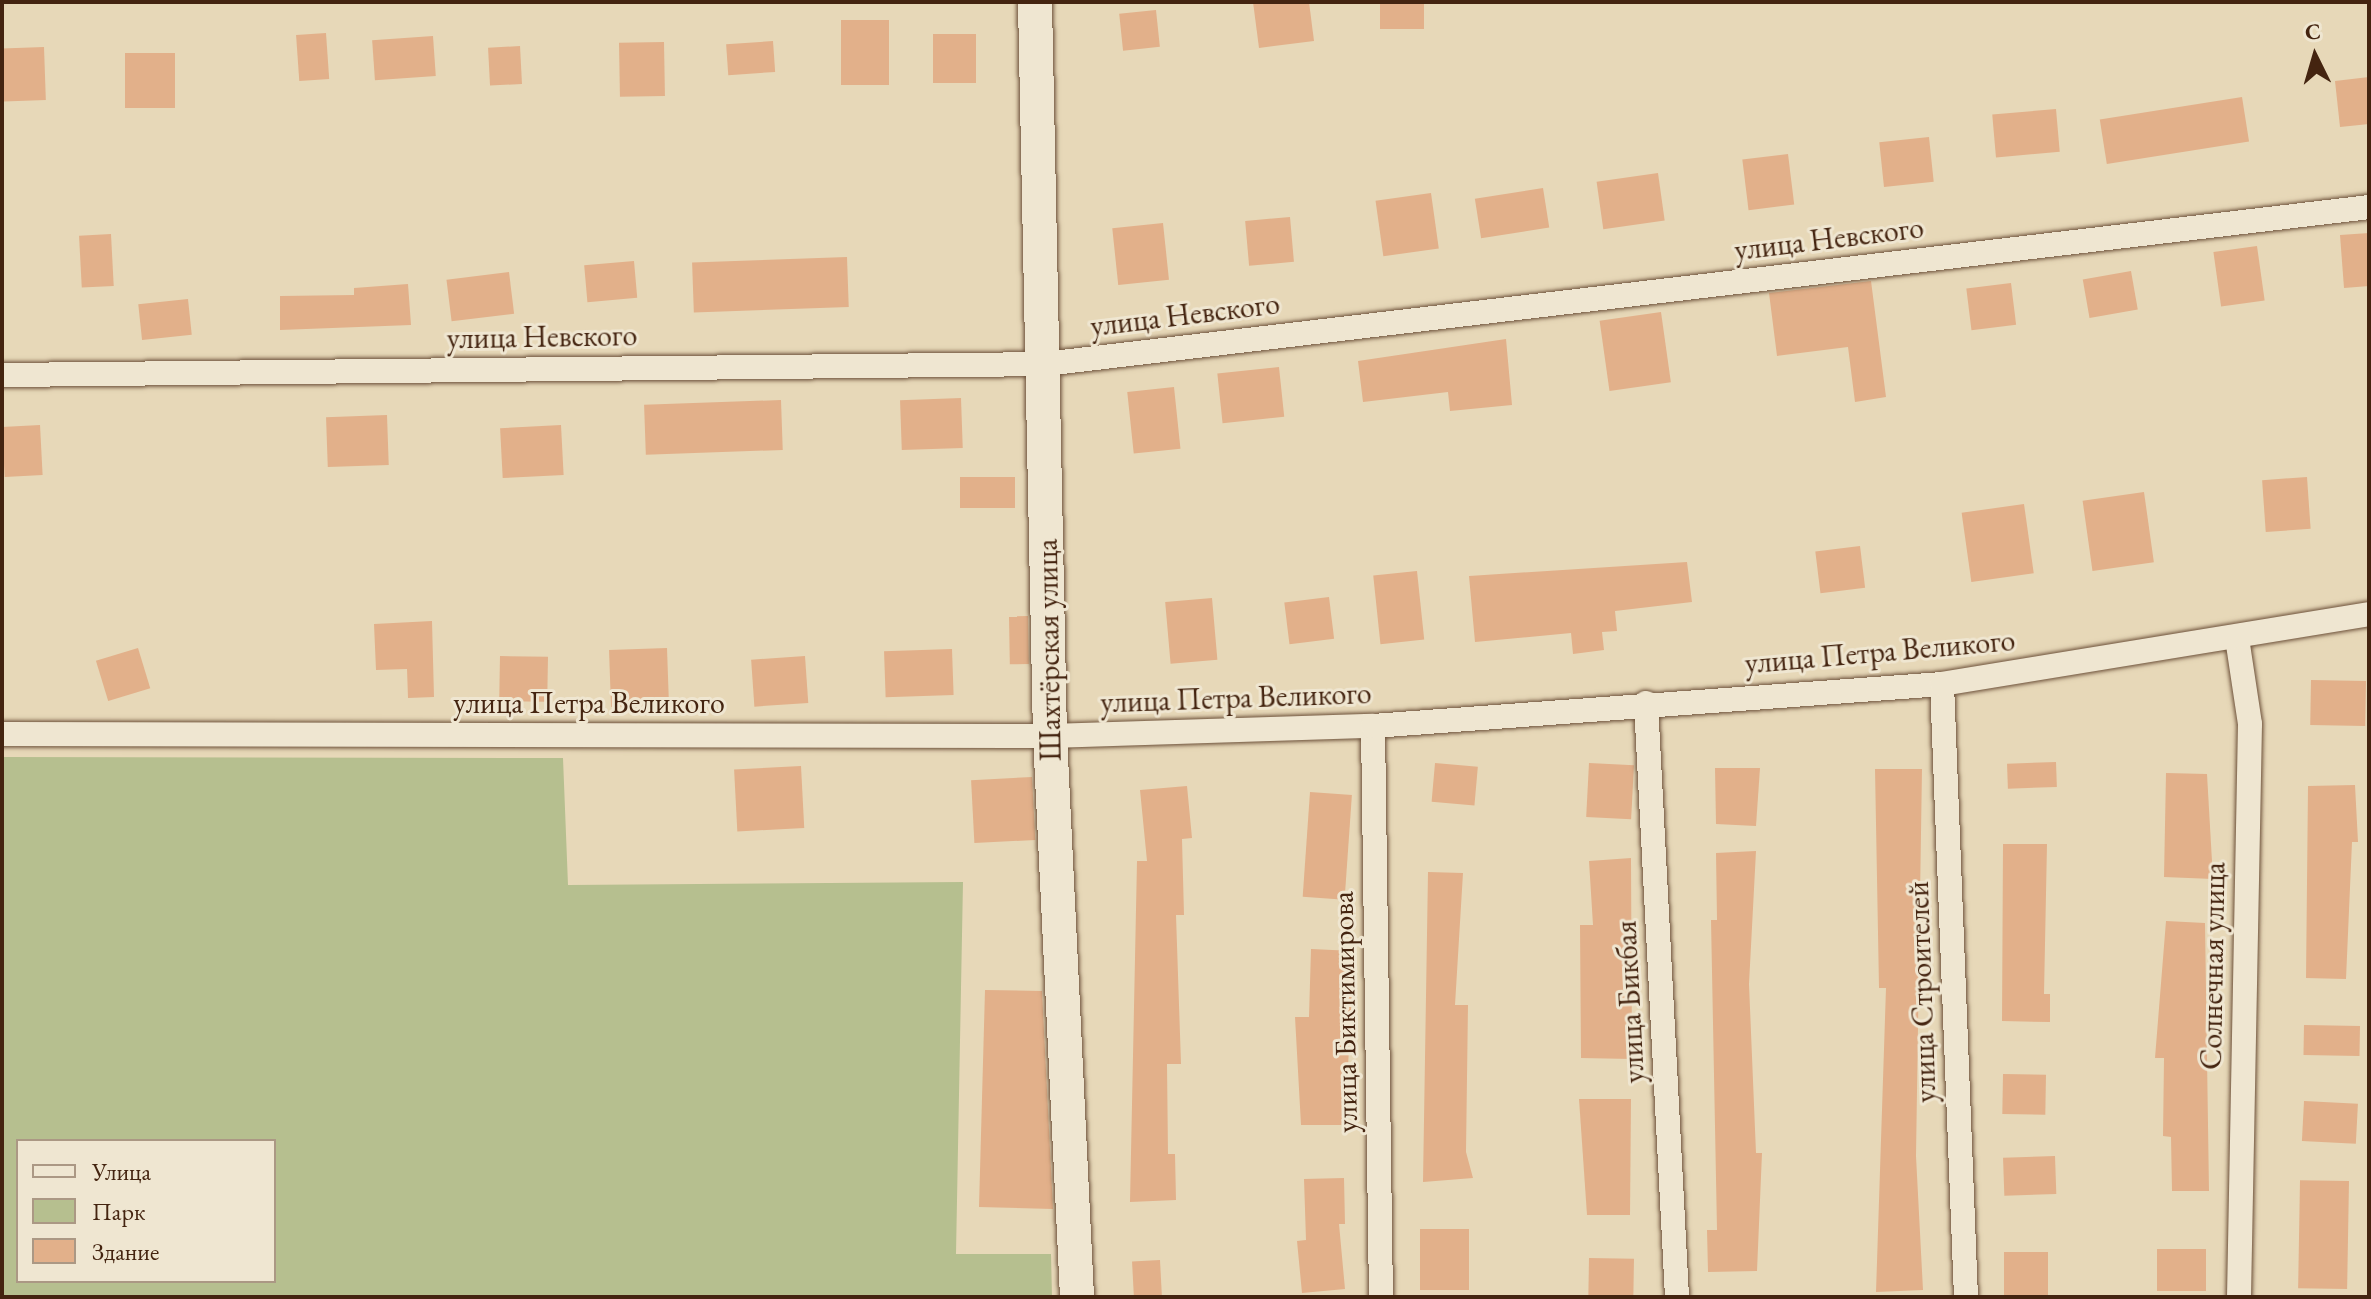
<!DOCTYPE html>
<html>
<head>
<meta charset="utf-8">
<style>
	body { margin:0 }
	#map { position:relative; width:2371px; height:1299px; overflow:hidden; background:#e7d8b8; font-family:"EB Garamond",serif }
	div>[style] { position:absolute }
	.green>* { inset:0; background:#b6bf8f }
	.building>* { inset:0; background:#e2b08a; transform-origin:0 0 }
	.roads { filter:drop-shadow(0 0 2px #6d513a) drop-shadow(0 0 2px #6d513a) }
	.street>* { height:24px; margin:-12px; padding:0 12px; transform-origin:12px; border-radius:12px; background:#efe6d1 }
	.secondary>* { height:34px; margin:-17px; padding:0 17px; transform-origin:17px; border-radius:17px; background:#efe6d1 }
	span { translate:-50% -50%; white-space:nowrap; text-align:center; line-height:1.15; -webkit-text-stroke:6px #efe6d1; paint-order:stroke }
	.street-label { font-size:30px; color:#442410 }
	.frame { position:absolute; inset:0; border:4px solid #442410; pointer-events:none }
	.legend { position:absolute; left:16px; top:1139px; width:260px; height:144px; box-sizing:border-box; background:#efe6d1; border:2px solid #ab9884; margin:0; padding:10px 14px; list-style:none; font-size:24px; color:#442410 }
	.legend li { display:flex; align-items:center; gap:16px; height:40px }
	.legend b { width:40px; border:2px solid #ab9884 }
	.north { position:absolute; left:2275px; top:16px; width:80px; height:80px; -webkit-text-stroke:6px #efe6d1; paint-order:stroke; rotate:355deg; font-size:22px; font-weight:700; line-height:32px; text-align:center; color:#442410 }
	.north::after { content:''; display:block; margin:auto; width:28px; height:36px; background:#442410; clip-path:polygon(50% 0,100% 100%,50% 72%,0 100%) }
</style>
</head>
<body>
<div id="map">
	<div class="green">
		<i style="clip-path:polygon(evenodd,2px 757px,563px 758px,568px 885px,963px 882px,956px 1254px,1051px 1254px,1052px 1297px,2px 1297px,2px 757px,18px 1141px,274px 1141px,274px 1281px,18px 1281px,18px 1141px)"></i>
	</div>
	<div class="building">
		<i style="clip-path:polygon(1253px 2px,1309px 2px,1314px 41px,1259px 48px)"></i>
		<i style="left:1380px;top:2px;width:44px;height:27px"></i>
		<i style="left:1156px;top:10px;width:37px;height:37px;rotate:84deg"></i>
		<i style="left:889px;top:20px;width:65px;height:48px;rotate:90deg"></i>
		<i style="left:326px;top:33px;width:46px;height:30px;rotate:86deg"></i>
		<i style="left:933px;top:34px;width:43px;height:49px"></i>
		<i style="left:433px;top:36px;width:40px;height:61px;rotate:86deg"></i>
		<i style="left:773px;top:41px;width:31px;height:47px;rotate:86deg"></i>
		<i style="left:664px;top:42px;width:54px;height:45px;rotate:89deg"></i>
		<i style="left:520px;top:46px;width:38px;height:32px;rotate:87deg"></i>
		<i style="left:44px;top:47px;width:53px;height:42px;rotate:88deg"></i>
		<i style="left:125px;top:53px;width:50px;height:55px"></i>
		<i style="clip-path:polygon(2369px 77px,2369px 124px,2340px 127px,2335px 81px)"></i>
		<i style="left:2242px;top:97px;width:45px;height:144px;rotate:81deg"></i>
		<i style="left:2056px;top:109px;width:43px;height:64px;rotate:85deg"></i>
		<i style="left:1929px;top:137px;width:45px;height:50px;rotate:84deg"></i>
		<i style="left:1788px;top:154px;width:51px;height:46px;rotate:83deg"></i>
		<i style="left:1658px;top:173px;width:48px;height:62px;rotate:82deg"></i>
		<i style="left:1543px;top:188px;width:40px;height:69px;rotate:81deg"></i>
		<i style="left:1431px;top:193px;width:56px;height:56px;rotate:82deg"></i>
		<i style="left:1290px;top:217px;width:45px;height:45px;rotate:85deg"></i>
		<i style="left:1163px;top:223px;width:57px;height:51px;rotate:84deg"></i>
		<i style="clip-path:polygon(2369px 233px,2369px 286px,2344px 288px,2340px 235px)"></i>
		<i style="left:111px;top:234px;width:52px;height:32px;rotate:87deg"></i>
		<i style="left:2257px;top:246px;width:55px;height:44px;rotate:82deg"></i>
		<i style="left:847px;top:257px;width:50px;height:155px;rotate:88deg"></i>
		<i style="left:634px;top:261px;width:37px;height:50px;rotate:85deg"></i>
		<i style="left:2131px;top:271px;width:39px;height:49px;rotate:80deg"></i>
		<i style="left:509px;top:272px;width:42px;height:63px;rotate:83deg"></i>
		<i style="clip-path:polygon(1871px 281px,1886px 397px,1855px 402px,1848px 347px,1777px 356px,1769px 293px)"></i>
		<i style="left:2011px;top:283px;width:42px;height:45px;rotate:83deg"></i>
		<i style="clip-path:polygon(408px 284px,411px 325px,280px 330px,280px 296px,354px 295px,354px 288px)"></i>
		<i style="left:188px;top:299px;width:36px;height:50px;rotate:84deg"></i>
		<i style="left:1661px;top:312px;width:71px;height:62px;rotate:82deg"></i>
		<i style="clip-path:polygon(1506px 339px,1512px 405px,1450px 411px,1448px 392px,1363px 402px,1358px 361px)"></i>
		<i style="left:1279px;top:367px;width:50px;height:62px;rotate:84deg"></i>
		<i style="left:1174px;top:387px;width:62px;height:47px;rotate:84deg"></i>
		<i style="left:961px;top:398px;width:50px;height:61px;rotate:88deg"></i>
		<i style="left:781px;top:400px;width:50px;height:137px;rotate:88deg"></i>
		<i style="left:387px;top:415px;width:50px;height:61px;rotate:88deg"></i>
		<i style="left:40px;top:425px;width:50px;height:38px;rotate:87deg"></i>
		<i style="left:561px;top:425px;width:50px;height:61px;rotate:87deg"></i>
		<i style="left:1015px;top:477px;width:31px;height:55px;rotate:90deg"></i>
		<i style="left:2307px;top:477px;width:52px;height:45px;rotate:86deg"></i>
		<i style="left:2144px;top:492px;width:71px;height:62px;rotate:82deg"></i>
		<i style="left:2024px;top:504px;width:70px;height:63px;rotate:82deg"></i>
		<i style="left:1860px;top:546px;width:42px;height:45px;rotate:83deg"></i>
		<i style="clip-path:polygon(1687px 562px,1692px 602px,1615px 611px,1617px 631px,1602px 632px,1604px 650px,1573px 654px,1571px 633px,1475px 642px,1469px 576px)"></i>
		<i style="left:1417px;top:571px;width:69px;height:44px;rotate:84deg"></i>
		<i style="left:1329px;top:597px;width:42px;height:45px;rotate:83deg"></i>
		<i style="left:1212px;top:598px;width:62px;height:47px;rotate:85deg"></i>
		<i style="left:1028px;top:616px;width:48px;height:19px;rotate:89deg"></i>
		<i style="clip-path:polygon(432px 621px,434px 697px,408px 698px,407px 669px,376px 670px,374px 624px)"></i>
		<i style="left:138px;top:648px;width:42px;height:44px;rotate:73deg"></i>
		<i style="left:667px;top:648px;width:57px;height:58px;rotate:88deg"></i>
		<i style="left:952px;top:649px;width:46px;height:68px;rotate:88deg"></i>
		<i style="left:500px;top:656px;width:48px;height:45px;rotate:1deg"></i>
		<i style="left:805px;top:656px;width:47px;height:54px;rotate:86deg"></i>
		<i style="left:2311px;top:680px;width:55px;height:45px;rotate:1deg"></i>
		<i style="left:2056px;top:762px;width:25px;height:49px;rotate:88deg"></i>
		<i style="left:1435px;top:763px;width:43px;height:39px;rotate:5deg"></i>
		<i style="left:1589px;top:763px;width:45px;height:54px;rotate:3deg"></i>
		<i style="left:801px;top:766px;width:62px;height:67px;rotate:87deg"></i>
		<i style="clip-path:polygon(1715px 768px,1760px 768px,1756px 826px,1716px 824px)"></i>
		<i style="clip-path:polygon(1875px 769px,1922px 769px,1916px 1156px,1923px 1290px,1876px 1292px,1886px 988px,1879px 988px)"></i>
		<i style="clip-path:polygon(2166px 773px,2207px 774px,2213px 879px,2164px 877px)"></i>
		<i style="left:1032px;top:777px;width:63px;height:61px;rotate:87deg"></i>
		<i style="clip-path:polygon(2355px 785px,2358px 842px,2352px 842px,2346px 979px,2306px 978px,2308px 786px)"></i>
		<i style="clip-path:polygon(1187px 786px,1192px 838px,1182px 839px,1184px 915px,1176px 915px,1181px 1064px,1167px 1064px,1168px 1154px,1175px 1154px,1176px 1200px,1130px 1202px,1137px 861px,1147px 861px,1140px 790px)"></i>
		<i style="left:1310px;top:792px;width:42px;height:105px;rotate:4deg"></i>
		<i style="clip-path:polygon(2003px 844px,2047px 844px,2044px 994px,2050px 994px,2050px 1022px,2002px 1021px)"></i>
		<i style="clip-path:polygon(1756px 851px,1749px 984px,1756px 1153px,1762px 1153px,1757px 1271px,1708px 1272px,1707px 1230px,1717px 1230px,1711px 920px,1717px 920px,1716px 853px)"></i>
		<i style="clip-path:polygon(1631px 858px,1632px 1059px,1581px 1058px,1580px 925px,1593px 925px,1589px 861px)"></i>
		<i style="clip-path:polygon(1428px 872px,1463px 873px,1455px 1005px,1468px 1005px,1466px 1152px,1473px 1178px,1423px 1182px)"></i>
		<i style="clip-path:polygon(2166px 921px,2205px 923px,2209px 1191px,2172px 1191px,2171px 1137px,2163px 1136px,2164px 1058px,2155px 1058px)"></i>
		<i style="clip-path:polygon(1311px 949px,1354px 951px,1345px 1125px,1301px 1125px,1295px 1017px,1309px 1017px)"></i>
		<i style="clip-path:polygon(985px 990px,1042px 991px,1053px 1209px,979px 1207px)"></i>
		<i style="left:2304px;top:1025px;width:56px;height:30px;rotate:1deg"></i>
		<i style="left:2003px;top:1074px;width:43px;height:40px;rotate:1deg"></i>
		<i style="clip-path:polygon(1579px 1099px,1631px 1099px,1630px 1215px,1587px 1215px)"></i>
		<i style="left:2304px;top:1101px;width:54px;height:40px;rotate:3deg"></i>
		<i style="left:2055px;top:1156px;width:38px;height:52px;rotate:88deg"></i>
		<i style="clip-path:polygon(1344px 1178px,1345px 1224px,1339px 1224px,1345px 1289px,1302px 1293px,1297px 1241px,1306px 1240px,1304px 1179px)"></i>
		<i style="left:2349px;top:1181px;width:108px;height:49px;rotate:91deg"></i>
		<i style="left:1420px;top:1229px;width:49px;height:61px"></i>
		<i style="left:2157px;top:1249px;width:49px;height:42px"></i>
		<i style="left:2004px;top:1252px;width:44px;height:45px"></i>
		<i style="left:1589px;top:1258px;width:45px;height:38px;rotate:1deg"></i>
		<i style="left:1160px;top:1260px;width:37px;height:28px;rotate:87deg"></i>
	</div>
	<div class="roads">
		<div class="street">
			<i style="left:2px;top:375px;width:1043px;rotate:-0.6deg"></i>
			<i style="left:1045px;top:364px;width:1333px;rotate:-6.76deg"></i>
			<i style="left:2237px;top:638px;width:87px;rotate:81.4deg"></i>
			<i style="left:2250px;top:724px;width:573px;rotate:91.1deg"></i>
			<i style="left:1942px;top:684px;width:613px;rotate:87.76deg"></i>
			<i style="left:1646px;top:703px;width:595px;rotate:87.01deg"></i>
			<i style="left:1373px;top:726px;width:571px;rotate:89.2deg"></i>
			<i style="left:2px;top:734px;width:1048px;rotate:0.11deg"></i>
			<i style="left:1050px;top:736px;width:323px;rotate:-1.8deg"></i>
			<i style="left:1373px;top:726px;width:571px;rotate:-4.22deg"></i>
			<i style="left:1942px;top:684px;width:433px;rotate:-9.3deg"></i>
		</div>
		<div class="secondary">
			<i style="left:1035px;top:2px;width:734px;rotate:88.83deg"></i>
			<i style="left:1050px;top:736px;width:562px;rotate:87.24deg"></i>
		</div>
	</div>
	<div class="street-label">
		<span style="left:1829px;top:239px;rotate:-7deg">улица Невского</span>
		<span style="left:1185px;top:315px;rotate:-7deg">улица Невского</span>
		<span style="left:542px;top:337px;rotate:-1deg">улица Невского</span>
		<span style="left:1049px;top:650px;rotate:-91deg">Шахтёрская улица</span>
		<span style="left:1880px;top:652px;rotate:-5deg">улица Петра Великого</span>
		<span style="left:1236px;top:698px;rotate:-2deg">улица Петра Великого</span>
		<span style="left:589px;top:703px">улица Петра Великого</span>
		<span style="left:2213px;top:966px;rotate:-89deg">Солнечная улица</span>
		<span style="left:1922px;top:992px;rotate:-92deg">улица Строителей</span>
		<span style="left:1630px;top:1002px;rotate:-93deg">улица Бикбая</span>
		<span style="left:1345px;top:1012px;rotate:-91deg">улица Биктимирова</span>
	</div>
	<div class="frame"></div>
	<ul class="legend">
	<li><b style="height:10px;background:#efe6d1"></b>Улица</li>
	<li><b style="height:22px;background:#b6bf8f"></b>Парк</li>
	<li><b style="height:22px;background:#e2b08a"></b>Здание</li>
	</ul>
	<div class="north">С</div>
</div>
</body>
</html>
